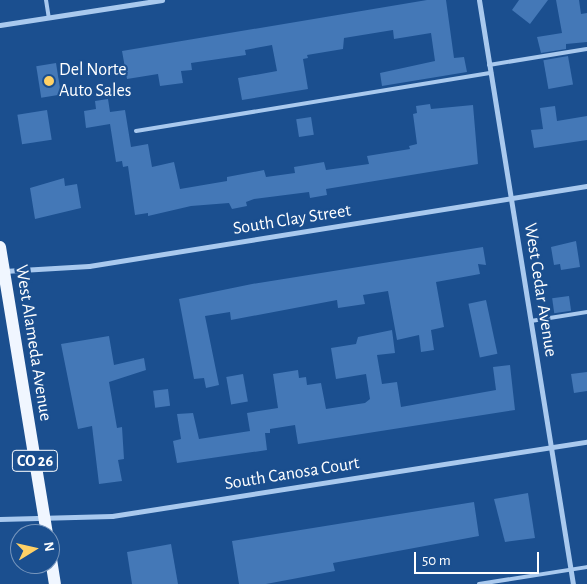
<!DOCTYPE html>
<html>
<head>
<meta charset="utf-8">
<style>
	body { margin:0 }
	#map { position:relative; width:587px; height:584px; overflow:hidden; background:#1b4f8f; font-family:"Alegreya Sans",sans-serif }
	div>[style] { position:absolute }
	.building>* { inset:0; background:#4478b7; transform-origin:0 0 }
	.lane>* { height:4px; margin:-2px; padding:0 2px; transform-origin:2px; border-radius:2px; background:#a9c9ee }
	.street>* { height:5px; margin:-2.5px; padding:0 2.5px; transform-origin:2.5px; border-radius:2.5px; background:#a9c9ee }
	.primary>* { height:12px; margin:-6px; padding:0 6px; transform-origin:6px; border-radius:6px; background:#f0f6ff }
	.dots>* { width:14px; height:14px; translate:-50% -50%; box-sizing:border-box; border:2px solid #1b4f8f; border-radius:50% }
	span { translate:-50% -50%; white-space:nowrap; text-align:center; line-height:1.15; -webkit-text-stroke:4.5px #1b4f8f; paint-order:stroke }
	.shield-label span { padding:1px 4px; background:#1b4f8f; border:1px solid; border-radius:4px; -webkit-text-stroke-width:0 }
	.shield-label { font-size:16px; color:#fff; font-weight:700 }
	.poi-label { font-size:18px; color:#fff }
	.left { translate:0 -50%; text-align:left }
	.street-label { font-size:18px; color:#fff }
	.north { position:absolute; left:10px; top:524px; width:50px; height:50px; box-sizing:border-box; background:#1b4f8f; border:1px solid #7695bc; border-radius:50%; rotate:81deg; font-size:14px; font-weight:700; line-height:20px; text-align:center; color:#fff }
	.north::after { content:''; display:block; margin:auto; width:18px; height:22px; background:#ffd166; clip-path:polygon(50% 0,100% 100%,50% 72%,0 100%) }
	.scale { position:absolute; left:414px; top:552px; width:125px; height:22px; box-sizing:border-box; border:2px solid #fff; border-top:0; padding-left:6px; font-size:15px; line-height:18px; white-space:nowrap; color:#fff; -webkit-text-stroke:4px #1b4f8f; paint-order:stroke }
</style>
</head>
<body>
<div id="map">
	<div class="building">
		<i style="clip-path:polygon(427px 0,446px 0,454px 58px,464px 57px,467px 72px,382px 86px,380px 73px,435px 61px,431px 33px,394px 39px,393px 30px,344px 38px,343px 49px,307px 55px,308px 58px,303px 59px,308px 89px,242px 100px,238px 78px,277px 71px,272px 45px,245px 50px,246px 55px,191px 63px,192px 70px,181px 71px,183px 83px,160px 86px,158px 74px,127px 79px,122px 51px)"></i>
		<i style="clip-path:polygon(519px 0,548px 0,530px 24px,512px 10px)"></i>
		<i style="clip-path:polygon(556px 0,579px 0,581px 14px,587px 13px,587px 42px,566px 44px,566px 49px,541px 53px,537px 37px,562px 33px)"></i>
		<i style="left:568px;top:56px;width:29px;height:25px;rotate:80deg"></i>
		<i style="left:56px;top:63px;width:32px;height:20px;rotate:81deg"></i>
		<i style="clip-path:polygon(108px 99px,110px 112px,125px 110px,131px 147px,148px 144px,152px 167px,174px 162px,180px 189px,227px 181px,227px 177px,264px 170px,266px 177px,295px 173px,294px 167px,324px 162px,326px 170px,369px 164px,367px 156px,410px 149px,409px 146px,417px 144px,413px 114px,417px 113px,416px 106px,430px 104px,431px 109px,473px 105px,478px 164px,326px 189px,327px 195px,310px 198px,309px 192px,254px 199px,246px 202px,247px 206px,232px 209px,229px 203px,191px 206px,148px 216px,148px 213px,135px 215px,128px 166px,123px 167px,122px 161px,116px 162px,110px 124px,86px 128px,84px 111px,96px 109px,95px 101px)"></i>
		<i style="clip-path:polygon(555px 106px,557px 121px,587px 116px,587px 140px,534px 148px,531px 130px,543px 129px,540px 108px)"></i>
		<i style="left:47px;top:110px;width:30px;height:30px;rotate:81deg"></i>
		<i style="left:311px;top:117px;width:18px;height:15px;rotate:81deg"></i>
		<i style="clip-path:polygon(64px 178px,65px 186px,77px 184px,81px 208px,35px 219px,30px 188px)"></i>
		<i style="clip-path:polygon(576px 241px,580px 267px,561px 270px,560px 264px,554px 265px,551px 247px)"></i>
		<i style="clip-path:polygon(483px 247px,486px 265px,478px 264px,480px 274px,436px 282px,444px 327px,431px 330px,434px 350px,421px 352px,419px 335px,397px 340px,388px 291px,363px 295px,365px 304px,338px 308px,337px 300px,231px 320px,230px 312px,205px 316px,219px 385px,206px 388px,204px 378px,194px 379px,179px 299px,252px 284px)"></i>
		<i style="left:569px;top:296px;width:15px;height:17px;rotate:82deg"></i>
		<i style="left:486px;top:300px;width:55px;height:18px;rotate:78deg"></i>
		<i style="clip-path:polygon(392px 330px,395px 353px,377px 355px,382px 384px,397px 382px,401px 407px,496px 390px,493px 367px,510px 365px,515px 410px,298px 444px,295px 425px,270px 429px,270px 433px,265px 433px,267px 450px,177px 463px,173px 441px,181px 439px,177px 414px,193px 413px,199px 439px,250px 431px,247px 413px,278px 408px,273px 374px,298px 370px,299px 378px,306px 377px,307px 385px,321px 383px,326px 409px,365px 403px,370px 399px,366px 374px,336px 379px,331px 348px,356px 344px,358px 337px)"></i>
		<i style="clip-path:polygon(109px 336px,114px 365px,144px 358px,146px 370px,109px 382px,117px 428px,122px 427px,124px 459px,118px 460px,122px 481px,99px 484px,92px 426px,78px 429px,61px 344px)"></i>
		<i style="clip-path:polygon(587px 372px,587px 391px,574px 393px,571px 374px)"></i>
		<i style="left:243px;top:374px;width:28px;height:17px;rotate:80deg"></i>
		<i style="left:168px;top:389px;width:17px;height:15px;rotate:83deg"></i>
		<i style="clip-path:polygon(528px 493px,535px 538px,505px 542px,494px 499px)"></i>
		<i style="clip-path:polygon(474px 502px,479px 536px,333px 563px,335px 571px,266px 584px,239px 584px,232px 541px)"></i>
		<i style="clip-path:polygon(171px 544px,178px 584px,132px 584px,127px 552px)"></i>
	</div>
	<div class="lane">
		<i style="left:46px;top:0;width:18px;rotate:81deg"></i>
		<i style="left:489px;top:65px;width:99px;rotate:-9.3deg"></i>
		<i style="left:136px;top:131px;width:360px;rotate:-9.3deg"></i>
		<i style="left:531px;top:321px;width:57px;rotate:-9.1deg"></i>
		<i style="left:479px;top:584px;width:109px;rotate:-8.9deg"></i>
	</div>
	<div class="street">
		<i style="left:479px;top:0;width:592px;rotate:80.86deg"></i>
		<i style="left:0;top:25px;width:164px;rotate:-8.8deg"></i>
		<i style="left:4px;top:271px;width:85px;rotate:-3.4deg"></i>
		<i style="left:89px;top:266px;width:504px;rotate:-9.13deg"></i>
		<i style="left:0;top:519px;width:112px;rotate:-1.5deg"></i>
		<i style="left:112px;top:516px;width:481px;rotate:-8.9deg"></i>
	</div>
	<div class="primary">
		<i style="left:0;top:247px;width:291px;rotate:80.7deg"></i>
		<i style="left:50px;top:553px;width:31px;rotate:81deg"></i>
	</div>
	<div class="dots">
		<i style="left:49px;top:81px;background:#ffd166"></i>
	</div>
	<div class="shield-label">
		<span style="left:35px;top:461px">CO 26</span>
	</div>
	<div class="poi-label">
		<span class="left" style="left:59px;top:81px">Del Norte<br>Auto Sales</span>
	</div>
	<div class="street-label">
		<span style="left:292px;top:220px;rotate:-9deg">South Clay Street</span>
		<span style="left:540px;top:290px;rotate:81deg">West Cedar Avenue</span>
		<span style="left:33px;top:343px;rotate:81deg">West Alameda Avenue</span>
		<span style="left:292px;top:474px;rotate:-9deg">South Canosa Court</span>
	</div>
	<div class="north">N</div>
	<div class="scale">50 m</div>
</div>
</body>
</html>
